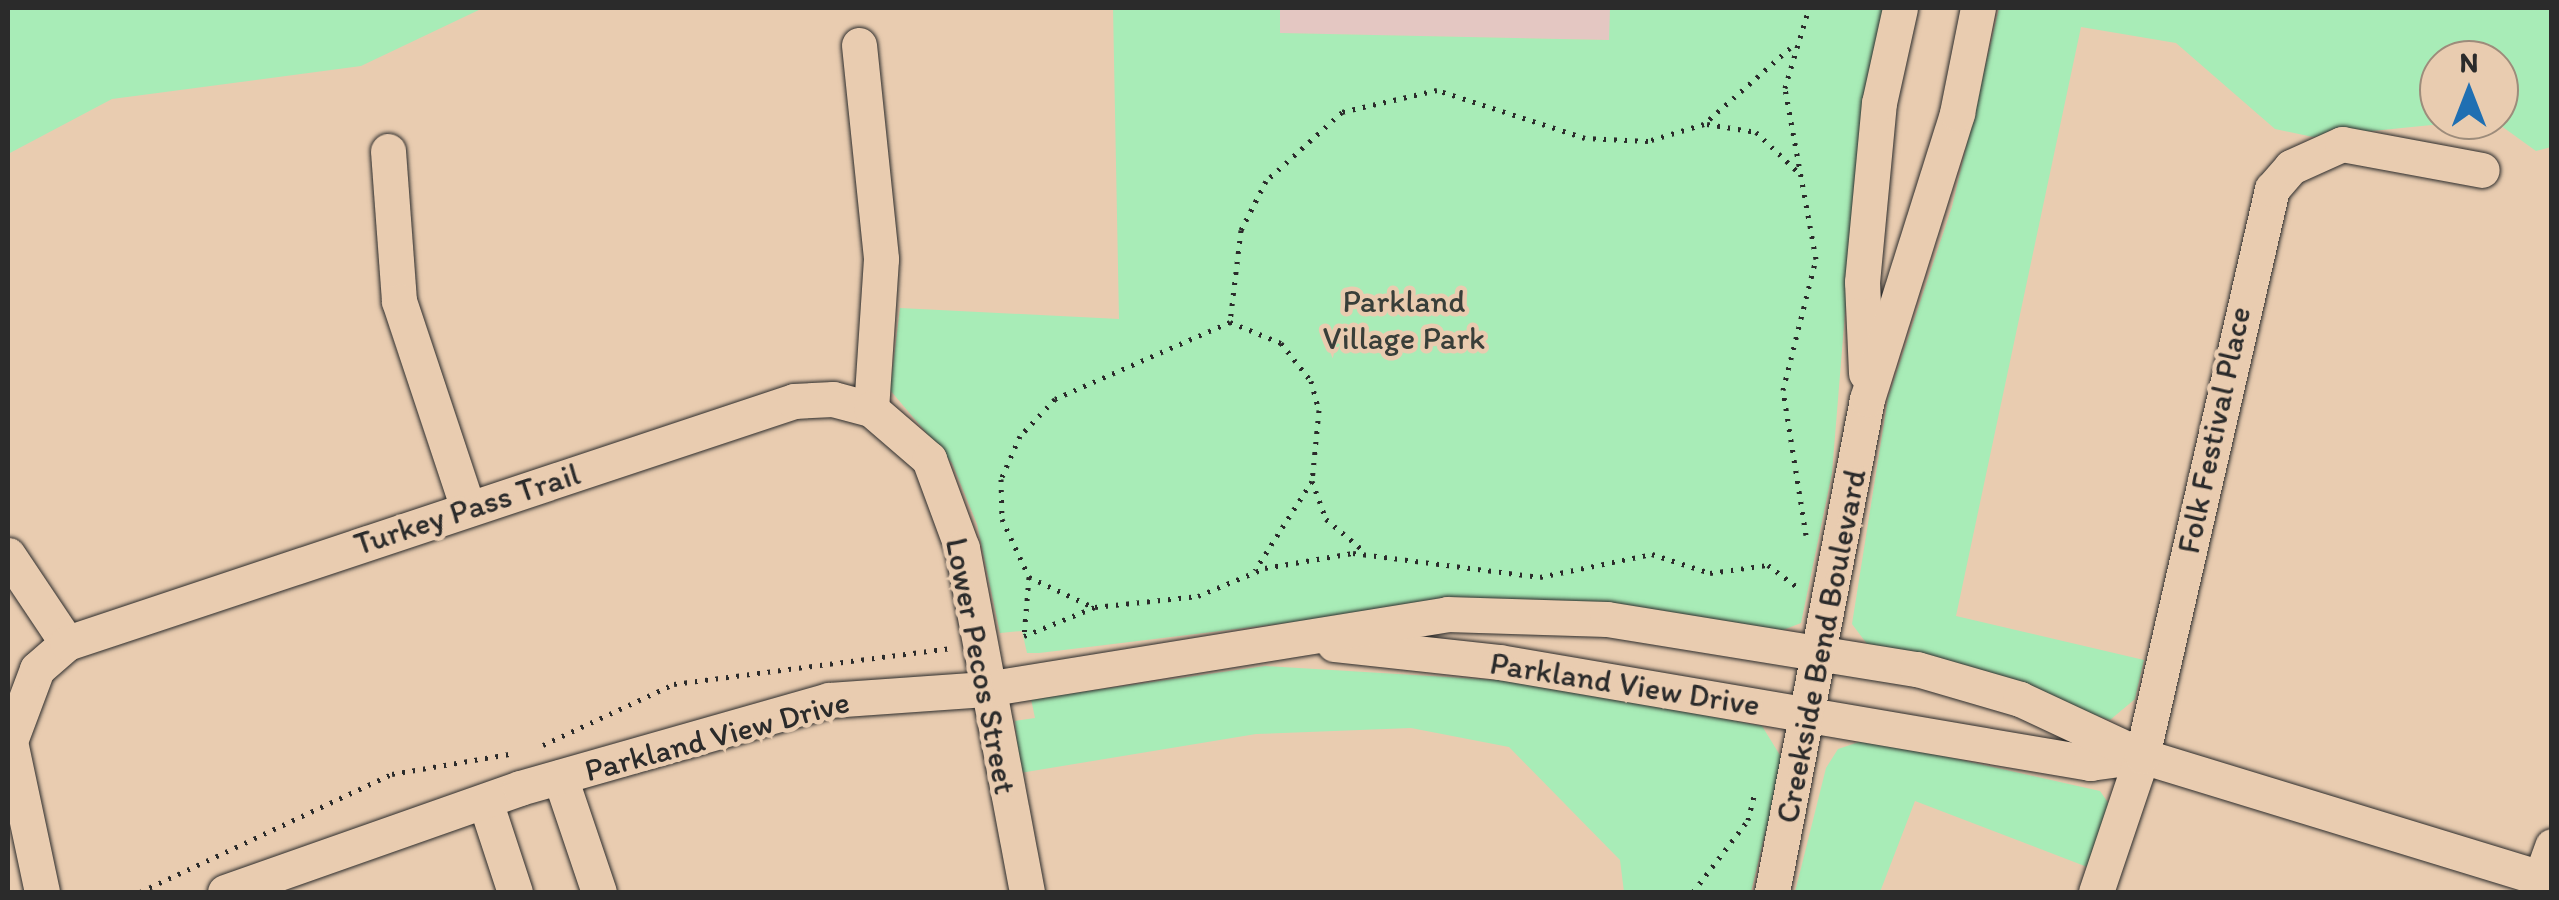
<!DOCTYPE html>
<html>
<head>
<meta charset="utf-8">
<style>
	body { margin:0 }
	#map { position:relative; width:2559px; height:900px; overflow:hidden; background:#e9ccb0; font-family:Itim,sans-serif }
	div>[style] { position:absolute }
	.built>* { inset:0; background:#e4c7c2 }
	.green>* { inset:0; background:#a8ecb7 }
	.path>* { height:5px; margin-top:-2.5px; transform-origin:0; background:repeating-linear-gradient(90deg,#2b2b2b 0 2.5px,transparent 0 10.5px) }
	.roads { filter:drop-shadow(0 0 2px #2b2b2b) drop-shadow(0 0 2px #2b2b2b) }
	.minor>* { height:35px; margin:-17.5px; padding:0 17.5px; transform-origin:17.5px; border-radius:17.5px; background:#e9ccb0 }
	span { translate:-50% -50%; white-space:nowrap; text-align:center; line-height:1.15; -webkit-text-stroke:9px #e9ccb0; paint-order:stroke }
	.park-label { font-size:32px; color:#383e39 }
	.street-label { font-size:32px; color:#2b2b2b }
	.frame { position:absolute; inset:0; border:10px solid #2b2b2b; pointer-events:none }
	.north { position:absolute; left:2419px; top:40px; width:100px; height:100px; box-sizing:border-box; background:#e9ccb0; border:2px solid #9d8c7b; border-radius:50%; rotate:0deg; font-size:28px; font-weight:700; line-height:40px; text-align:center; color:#2b2b2b }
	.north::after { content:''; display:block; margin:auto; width:35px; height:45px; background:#1f6fb2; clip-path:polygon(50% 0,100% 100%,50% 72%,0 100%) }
</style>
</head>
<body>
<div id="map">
	<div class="built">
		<i style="clip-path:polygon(1280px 8px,1610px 8px,1610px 40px,1279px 33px)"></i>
	</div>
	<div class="green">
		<i style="clip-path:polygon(8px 8px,483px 8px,361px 66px,112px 99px,8px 154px)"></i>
		<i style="clip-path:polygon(1113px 8px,1280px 8px,1280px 33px,1609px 40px,1610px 8px,1883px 8px,1856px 178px,1832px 473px,1801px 623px,1778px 632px,1435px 605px,1039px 653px,1027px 653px,1022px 631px,1000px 633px,977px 524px,952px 463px,890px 390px,900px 308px,1119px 319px)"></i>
		<i style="clip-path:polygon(1999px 8px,2551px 8px,2551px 147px,2536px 151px,2493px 120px,2499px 60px,2439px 60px,2439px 120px,2481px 120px,2313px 137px,2275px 129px,2176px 43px,2081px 27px,1956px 616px,2144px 660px,2135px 699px,2110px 720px,1870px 648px,1852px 624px,1888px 398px,1952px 207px)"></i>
		<i style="clip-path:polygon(1265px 666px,1530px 682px,1762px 726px,1783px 760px,1751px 892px,1624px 892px,1620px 860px,1509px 747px,1411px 728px,1256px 734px,1020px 773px,1015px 721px,1035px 718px,1031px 699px)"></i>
		<i style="clip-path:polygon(1868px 739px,2100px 791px,2109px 804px,2095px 870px,1915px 801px,1880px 892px,1795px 892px,1826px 768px,1838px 749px)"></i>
	</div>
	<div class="path">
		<i style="left:1790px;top:48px;width:115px;rotate:138.5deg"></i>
		<i style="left:1704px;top:124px;width:59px;rotate:163.1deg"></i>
		<i style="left:1648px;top:141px;width:63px;rotate:-177.3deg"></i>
		<i style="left:1585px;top:138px;width:156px;rotate:-162deg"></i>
		<i style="left:1437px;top:90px;width:98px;rotate:167deg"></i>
		<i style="left:1342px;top:112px;width:103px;rotate:137.8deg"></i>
		<i style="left:1266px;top:181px;width:55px;rotate:117deg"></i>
		<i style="left:1241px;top:230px;width:93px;rotate:96.8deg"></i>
		<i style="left:1230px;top:322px;width:191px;rotate:156.3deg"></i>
		<i style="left:1055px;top:399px;width:51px;rotate:133.4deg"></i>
		<i style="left:1020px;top:436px;width:47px;rotate:113.8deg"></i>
		<i style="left:1001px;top:479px;width:40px;rotate:88.6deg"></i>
		<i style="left:1002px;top:519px;width:64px;rotate:65deg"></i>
		<i style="left:1029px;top:577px;width:59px;rotate:94.8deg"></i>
		<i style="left:1024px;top:636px;width:77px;rotate:-22.2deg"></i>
		<i style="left:1095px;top:607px;width:104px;rotate:-6.1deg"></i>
		<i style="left:1198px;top:596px;width:73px;rotate:-22.7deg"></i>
		<i style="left:1265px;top:568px;width:89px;rotate:-9.7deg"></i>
		<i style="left:1353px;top:553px;width:189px;rotate:7.3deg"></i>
		<i style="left:1540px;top:577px;width:114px;rotate:-11.6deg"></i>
		<i style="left:1652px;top:554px;width:61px;rotate:18.1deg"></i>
		<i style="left:1710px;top:573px;width:59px;rotate:-7.9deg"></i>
		<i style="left:1768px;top:565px;width:35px;rotate:37deg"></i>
		<i style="left:1707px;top:124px;width:50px;rotate:9.3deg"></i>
		<i style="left:1756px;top:132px;width:58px;rotate:43.6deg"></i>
		<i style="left:1230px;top:322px;width:55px;rotate:22.4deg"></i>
		<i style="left:1281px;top:343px;width:48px;rotate:51.7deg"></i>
		<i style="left:1311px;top:381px;width:30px;rotate:75deg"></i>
		<i style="left:1319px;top:410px;width:71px;rotate:95.6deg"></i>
		<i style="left:1312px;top:481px;width:106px;rotate:122.6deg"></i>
		<i style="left:1312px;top:481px;width:40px;rotate:69.8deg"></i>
		<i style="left:1326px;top:519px;width:51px;rotate:40.2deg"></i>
		<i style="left:1806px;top:535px;width:147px;rotate:-99deg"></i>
		<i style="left:1783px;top:390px;width:135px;rotate:-75.9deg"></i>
		<i style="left:1816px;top:259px;width:174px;rotate:-100.3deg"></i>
		<i style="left:1785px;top:88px;width:84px;rotate:-73.3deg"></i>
		<i style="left:1029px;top:577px;width:71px;rotate:25.1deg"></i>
		<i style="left:543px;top:745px;width:145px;rotate:-25deg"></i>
		<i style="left:674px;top:684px;width:278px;rotate:-7.4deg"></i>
		<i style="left:140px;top:892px;width:278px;rotate:-25.1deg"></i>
		<i style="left:392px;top:774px;width:119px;rotate:-9.7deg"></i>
		<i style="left:1693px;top:892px;width:91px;rotate:-52.6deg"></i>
		<i style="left:1748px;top:820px;width:30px;rotate:-76deg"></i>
	</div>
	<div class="roads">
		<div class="minor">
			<i style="left:859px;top:45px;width:215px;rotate:84.1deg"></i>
			<i style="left:881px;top:259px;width:150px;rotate:93.8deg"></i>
			<i style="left:388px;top:151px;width:150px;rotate:85.8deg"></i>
			<i style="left:399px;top:301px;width:219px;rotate:71.6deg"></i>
			<i style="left:1866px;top:373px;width:91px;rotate:-92.5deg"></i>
			<i style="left:1862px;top:282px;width:180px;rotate:-84.6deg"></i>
			<i style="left:1879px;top:103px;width:97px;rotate:-77.5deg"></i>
			<i style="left:8px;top:555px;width:106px;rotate:56.2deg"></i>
			<i style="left:1334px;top:644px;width:166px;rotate:6.2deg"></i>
			<i style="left:1499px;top:662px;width:600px;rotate:9.7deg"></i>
			<i style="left:2090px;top:763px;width:52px;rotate:-7.7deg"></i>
			<i style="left:560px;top:777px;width:121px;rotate:71.3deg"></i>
			<i style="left:485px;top:801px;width:96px;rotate:71.8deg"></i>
			<i style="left:2541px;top:877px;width:33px;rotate:-70deg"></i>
			<i style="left:42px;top:892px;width:154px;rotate:-102deg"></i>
			<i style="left:10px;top:741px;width:77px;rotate:-69.4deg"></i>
			<i style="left:37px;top:669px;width:40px;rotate:-41deg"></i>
			<i style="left:67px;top:643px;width:766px;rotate:-18.41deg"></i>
			<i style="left:794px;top:401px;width:39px;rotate:-3deg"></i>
			<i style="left:833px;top:399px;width:39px;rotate:15deg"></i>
			<i style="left:871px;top:409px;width:77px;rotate:40.8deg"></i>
			<i style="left:929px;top:459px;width:95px;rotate:69.7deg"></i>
			<i style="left:962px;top:548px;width:350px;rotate:79.3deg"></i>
			<i style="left:225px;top:892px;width:313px;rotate:-19.4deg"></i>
			<i style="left:520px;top:788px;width:321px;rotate:-15.9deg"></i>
			<i style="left:829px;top:700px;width:157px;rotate:-4deg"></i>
			<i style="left:986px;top:689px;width:467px;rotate:-9.2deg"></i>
			<i style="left:1447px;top:614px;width:160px;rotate:1.8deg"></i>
			<i style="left:1607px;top:619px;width:314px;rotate:9.2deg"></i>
			<i style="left:1917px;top:669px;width:107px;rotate:16.2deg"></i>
			<i style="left:2020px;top:699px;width:135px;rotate:25deg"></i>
			<i style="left:2142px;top:756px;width:429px;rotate:17deg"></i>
			<i style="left:1772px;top:892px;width:502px;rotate:-79.09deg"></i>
			<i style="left:1867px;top:399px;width:300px;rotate:-72.5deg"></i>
			<i style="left:1957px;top:113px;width:107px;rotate:-78.7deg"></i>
			<i style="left:2096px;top:892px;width:144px;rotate:-71.3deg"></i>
			<i style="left:2142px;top:756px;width:582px;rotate:-77.09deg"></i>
			<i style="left:2272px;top:189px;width:29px;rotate:-49deg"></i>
			<i style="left:2291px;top:167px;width:56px;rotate:-24.3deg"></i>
			<i style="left:2342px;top:144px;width:142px;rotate:10.5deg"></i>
		</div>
	</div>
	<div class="park-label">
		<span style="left:1404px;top:320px">Parkland<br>Village Park</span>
	</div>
	<div class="street-label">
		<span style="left:2214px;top:430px;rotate:-78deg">Folk Festival Place</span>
		<span style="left:467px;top:509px;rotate:-18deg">Turkey Pass Trail</span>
		<span style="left:1821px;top:646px;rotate:-79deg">Creekside Bend Boulevard</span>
		<span style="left:981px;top:666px;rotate:79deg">Lower Pecos Street</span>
		<span style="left:1625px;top:684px;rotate:9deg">Parkland View Drive</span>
		<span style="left:717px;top:736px;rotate:-15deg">Parkland View Drive</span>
	</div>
	<div class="frame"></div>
	<div class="north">N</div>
</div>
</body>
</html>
